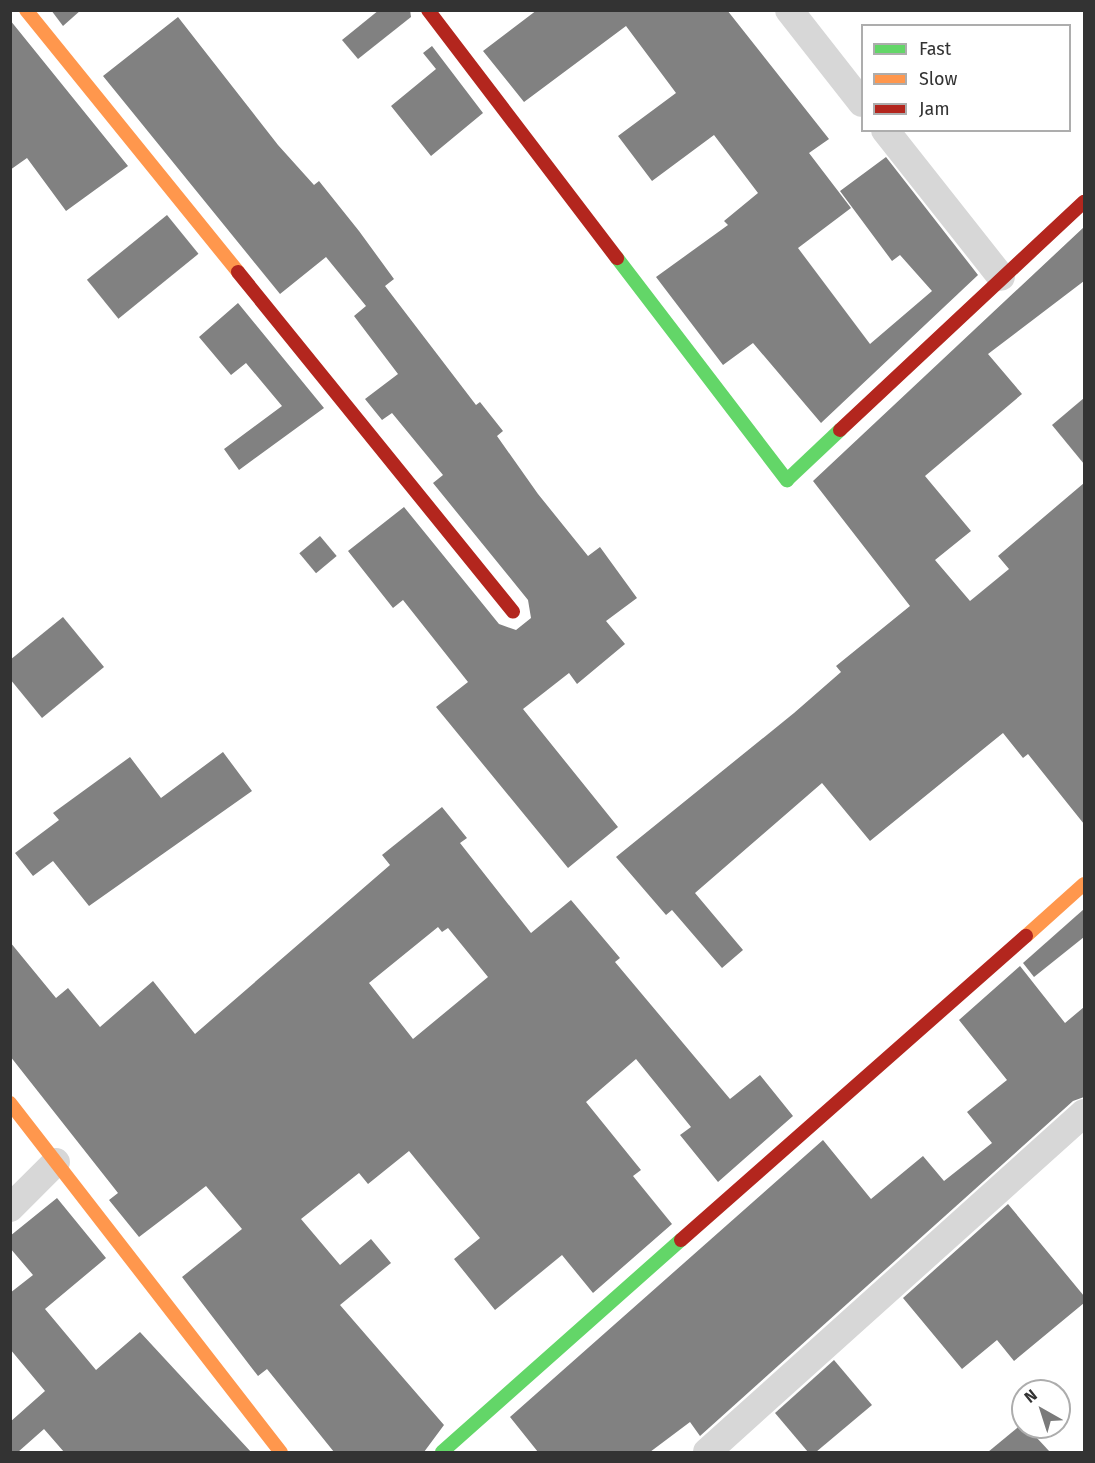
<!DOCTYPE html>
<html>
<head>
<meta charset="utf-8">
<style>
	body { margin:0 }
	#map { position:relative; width:1095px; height:1463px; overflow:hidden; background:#fff; font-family:"Fira Sans",sans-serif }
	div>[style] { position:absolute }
	.building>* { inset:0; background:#818181; transform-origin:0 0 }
	.street>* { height:28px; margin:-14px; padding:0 14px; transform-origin:14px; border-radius:14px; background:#d7d7d7 }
	.fast>* { height:14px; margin:-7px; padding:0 7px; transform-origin:7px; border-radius:7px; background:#63d668 }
	.slow>* { height:14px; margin:-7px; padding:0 7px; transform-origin:7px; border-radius:7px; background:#ff974d }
	.jam>* { height:14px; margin:-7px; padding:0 7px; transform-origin:7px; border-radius:7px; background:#b3261e }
	span { translate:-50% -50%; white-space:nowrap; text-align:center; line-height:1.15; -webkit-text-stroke:6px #fff; paint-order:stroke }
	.frame { position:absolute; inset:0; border:12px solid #333; pointer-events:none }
	.legend { position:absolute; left:861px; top:24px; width:210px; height:108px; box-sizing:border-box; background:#fff; border:2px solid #adadad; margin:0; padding:8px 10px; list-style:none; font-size:18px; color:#333 }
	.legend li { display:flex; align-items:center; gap:12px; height:30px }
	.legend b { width:30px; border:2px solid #adadad }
	.north { position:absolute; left:1011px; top:1379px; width:60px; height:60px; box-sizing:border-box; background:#fff; border:2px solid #adadad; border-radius:50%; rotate:321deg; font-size:16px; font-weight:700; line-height:24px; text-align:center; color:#333 }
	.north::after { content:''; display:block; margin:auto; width:21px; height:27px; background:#7a7a7a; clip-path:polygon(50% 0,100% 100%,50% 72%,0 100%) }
</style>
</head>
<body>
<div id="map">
	<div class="building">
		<i style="clip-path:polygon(51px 10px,81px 10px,63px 26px)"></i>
		<i style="clip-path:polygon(379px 10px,410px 10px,411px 17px,358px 59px,342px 40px)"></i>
		<i style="clip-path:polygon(537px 10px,727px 10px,829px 139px,809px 153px,851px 208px,798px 248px,870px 344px,932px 291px,900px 255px,892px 261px,840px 191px,886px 157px,978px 275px,821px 423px,753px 343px,723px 365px,656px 277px,728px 225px,724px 221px,758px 193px,714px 135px,652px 181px,618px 136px,676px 93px,626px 26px,524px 102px,483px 51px)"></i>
		<i style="clip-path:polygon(178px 17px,278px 145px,314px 185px,319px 181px,359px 231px,394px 279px,385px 286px,476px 405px,480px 402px,503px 431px,497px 436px,538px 494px,588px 556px,600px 547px,637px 598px,606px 621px,625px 644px,577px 684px,569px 673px,523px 709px,618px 827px,568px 868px,436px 707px,468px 682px,403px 600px,393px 608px,348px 551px,404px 507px,499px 624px,516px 630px,531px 618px,528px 600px,433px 483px,443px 475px,392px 413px,382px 420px,365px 399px,398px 374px,354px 316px,366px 306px,326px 257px,280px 294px,103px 76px)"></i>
		<i style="clip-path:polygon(10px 20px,128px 166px,66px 211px,27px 158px,10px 170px)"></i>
		<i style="clip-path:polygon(432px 46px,483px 113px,431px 156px,391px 106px,436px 69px,423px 53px)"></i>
		<i style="left:167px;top:215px;width:50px;height:103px;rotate:51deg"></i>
		<i style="clip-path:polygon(1084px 227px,1084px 281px,988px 354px,1022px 394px,925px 476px,971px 531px,935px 560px,970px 601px,1009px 569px,998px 556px,1084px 483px,1084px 824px,1028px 754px,1023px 758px,1003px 733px,870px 841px,822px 783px,695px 893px,743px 950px,722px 968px,672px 910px,666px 915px,616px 857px,794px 713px,841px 672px,836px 666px,910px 606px,813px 481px)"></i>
		<i style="clip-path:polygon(238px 303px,324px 408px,239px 470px,224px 449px,282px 406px,246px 363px,231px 375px,199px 337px)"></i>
		<i style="clip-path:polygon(1084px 398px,1084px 464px,1052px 425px)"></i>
		<i style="left:320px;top:536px;width:26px;height:27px;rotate:50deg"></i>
		<i style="clip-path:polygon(63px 617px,104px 667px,42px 718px,10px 679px,10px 660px)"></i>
		<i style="clip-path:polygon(223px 752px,252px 791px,89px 906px,53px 861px,33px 876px,15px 853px,59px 820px,53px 813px,130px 757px,161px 798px)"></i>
		<i style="clip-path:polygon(evenodd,442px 807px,467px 838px,460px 843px,531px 933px,571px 900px,620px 958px,615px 962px,730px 1099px,760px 1075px,793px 1116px,718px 1182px,680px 1135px,691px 1127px,636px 1059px,586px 1102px,641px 1170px,633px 1176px,672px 1224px,593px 1293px,562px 1255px,495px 1310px,454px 1259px,480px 1238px,409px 1151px,368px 1184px,359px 1173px,301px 1219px,340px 1265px,371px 1239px,391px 1263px,340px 1305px,444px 1425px,424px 1452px,334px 1452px,267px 1369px,258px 1376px,182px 1277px,242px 1229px,206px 1186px,139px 1237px,109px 1200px,118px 1193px,10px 1056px,10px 942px,56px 998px,68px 988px,100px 1027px,153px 981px,195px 1034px,390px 865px,382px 855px,442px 807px,438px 927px,442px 932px,448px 928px,488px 977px,413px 1039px,369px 983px,438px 927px)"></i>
		<i style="clip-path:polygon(1084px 909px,1084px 937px,1034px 977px,1023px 963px)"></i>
		<i style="clip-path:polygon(1020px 966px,1065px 1023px,1084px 1007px,1084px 1097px,1073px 1101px,700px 1436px,690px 1422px,650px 1452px,538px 1452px,510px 1417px,823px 1140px,871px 1199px,923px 1156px,944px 1181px,992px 1143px,967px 1112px,1007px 1080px,959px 1020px)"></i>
		<i style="clip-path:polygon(57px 1198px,106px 1258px,45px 1309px,96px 1370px,140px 1332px,251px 1452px,64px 1452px,44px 1429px,18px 1452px,10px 1452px,10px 1422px,45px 1391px,10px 1349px,10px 1293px,33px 1275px,10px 1248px,10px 1236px)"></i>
		<i style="clip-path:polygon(1008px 1204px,1084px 1296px,1084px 1303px,1014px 1361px,997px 1340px,962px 1369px,903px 1298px)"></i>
		<i style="clip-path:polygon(834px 1360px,872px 1405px,816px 1452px,808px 1452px,775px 1413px)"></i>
		<i style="clip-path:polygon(1023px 1423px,1050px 1452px,988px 1452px)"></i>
	</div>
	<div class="street">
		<i style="left:789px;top:10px;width:118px;rotate:51.9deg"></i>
		<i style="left:885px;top:130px;width:187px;rotate:51.7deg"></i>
		<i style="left:10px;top:1208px;width:65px;rotate:-45deg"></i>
		<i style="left:707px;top:1452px;width:507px;rotate:-41.96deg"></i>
	</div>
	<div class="fast">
		<i style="left:617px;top:258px;width:280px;rotate:52.6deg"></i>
		<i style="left:787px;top:480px;width:73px;rotate:-43.3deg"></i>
		<i style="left:442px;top:1452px;width:319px;rotate:-41.6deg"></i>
	</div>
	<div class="slow">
		<i style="left:26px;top:10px;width:337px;rotate:51deg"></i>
		<i style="left:1026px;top:936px;width:78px;rotate:-41.9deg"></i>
		<i style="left:10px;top:1103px;width:442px;rotate:52.2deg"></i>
	</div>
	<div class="jam">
		<i style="left:428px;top:10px;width:312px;rotate:52.7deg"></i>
		<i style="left:238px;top:272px;width:437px;rotate:51deg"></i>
		<i style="left:840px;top:430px;width:334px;rotate:-43.1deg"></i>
		<i style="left:681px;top:1240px;width:460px;rotate:-41.4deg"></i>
	</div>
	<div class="frame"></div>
	<ul class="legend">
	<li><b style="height:8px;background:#63d668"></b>Fast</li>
	<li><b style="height:8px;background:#ff974d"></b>Slow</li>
	<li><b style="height:8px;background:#b3261e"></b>Jam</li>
	</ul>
	<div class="north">N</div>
</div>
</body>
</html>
